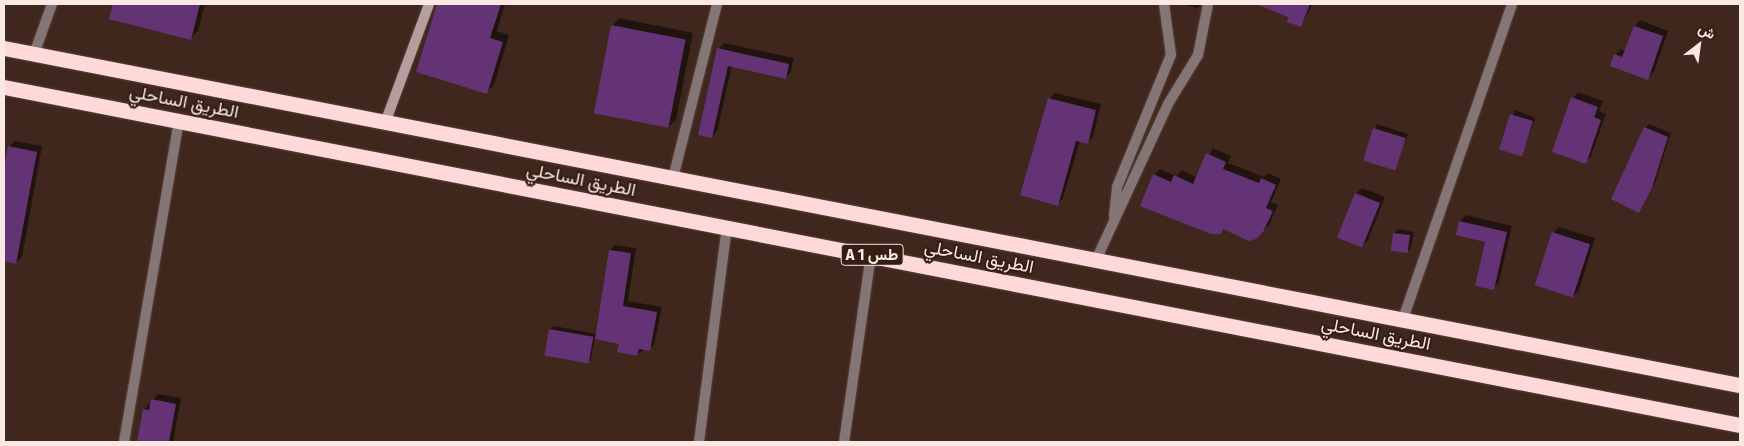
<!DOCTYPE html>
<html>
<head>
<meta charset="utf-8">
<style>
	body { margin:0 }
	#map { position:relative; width:1744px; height:446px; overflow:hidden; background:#3f271d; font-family:"Fira Sans Condensed",Vazirmatn,sans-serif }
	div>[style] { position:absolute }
	.shadow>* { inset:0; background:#0007; transform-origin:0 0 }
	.building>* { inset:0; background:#643376; transform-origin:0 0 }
	.roads { filter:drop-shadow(0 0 1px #594239) drop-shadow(0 0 1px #594239) }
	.street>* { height:10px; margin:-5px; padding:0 5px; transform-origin:5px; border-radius:5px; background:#847576 }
	.secondary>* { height:10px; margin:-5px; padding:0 5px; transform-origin:5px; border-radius:5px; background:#b59e9e }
	.highway>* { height:15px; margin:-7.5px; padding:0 7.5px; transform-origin:7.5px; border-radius:7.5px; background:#fdd9da }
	span { translate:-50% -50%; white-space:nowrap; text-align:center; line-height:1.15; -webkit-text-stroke:4px #341e13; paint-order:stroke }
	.shield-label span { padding:1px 4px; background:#341e13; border:1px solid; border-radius:4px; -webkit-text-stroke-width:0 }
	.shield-label { font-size:16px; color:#f9e9e2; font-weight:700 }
	.street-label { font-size:18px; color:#f9e9e2 }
	.frame { position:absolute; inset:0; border:5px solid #f9e9e2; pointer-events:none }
	.north { position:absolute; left:1674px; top:20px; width:50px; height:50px; -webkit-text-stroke:4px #341e13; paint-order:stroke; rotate:30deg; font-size:14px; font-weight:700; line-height:20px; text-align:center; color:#f9e9e2 }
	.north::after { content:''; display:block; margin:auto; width:18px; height:22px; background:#f9e9e2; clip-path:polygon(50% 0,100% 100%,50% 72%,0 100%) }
</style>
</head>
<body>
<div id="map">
	<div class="shadow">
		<i style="clip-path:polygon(114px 4px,205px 4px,198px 31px,191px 38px,111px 18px)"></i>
		<i style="clip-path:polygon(439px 4px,505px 4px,497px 31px,509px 35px,494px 85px,486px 93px,418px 72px)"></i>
		<i style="clip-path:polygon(1184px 4px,1201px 4px,1197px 8px)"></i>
		<i style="clip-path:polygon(1268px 4px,1313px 4px,1301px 25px,1290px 17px,1266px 8px)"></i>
		<i style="clip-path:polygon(619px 18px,693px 33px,676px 120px,668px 127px,612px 26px)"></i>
		<i style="clip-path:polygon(1640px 20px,1668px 31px,1654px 72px,1648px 78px,1615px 55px,1621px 49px,1626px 51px,1635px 26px)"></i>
		<i style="clip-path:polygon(724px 43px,794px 58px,791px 72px,785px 78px,732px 66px,717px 131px,712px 137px,718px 49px)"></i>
		<i style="clip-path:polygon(1578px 92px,1603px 101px,1599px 111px,1606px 114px,1591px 156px,1585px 162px,1573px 98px)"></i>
		<i style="clip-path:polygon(1055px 93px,1101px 104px,1093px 137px,1087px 143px,1080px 141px,1063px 198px,1058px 204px,1049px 99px)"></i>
		<i style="left:1515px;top:110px;width:22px;height:41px;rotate:21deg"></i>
		<i style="clip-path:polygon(1377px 124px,1408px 134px,1392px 169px,1363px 159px)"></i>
		<i style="clip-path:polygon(1649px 124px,1671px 133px,1655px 183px,1639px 212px,1645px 128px)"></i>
		<i style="clip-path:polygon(15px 141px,42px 146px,22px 257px,16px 262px,4px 260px,4px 174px,9px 147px)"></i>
		<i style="clip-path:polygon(1213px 148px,1231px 156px,1228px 163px,1264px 177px,1268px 173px,1281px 179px,1271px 202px,1278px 205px,1269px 225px,1255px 238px,1224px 229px,1220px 232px,1154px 175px,1160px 169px,1176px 176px,1181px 170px,1197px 177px)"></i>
		<i style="clip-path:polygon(1362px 188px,1385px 197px,1368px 240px,1362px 246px,1356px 194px)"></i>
		<i style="clip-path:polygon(1466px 215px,1512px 226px,1499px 282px,1493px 288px,1487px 241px,1457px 234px,1460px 221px)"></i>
		<i style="clip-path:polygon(1559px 227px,1595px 238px,1579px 290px,1573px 296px,1553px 233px)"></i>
		<i style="clip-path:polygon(1398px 229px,1414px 232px,1411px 248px,1407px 252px,1394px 233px)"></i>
		<i style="clip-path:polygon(615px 245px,636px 248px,628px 301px,662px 307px,654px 345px,637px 354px,620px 343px,595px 338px,591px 359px,587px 363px,550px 329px,554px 326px,597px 334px,610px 250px)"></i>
		<i style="clip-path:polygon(158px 394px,181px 398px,173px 442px,138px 442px,144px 410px)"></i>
	</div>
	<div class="building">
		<i style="clip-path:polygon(113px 4px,200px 4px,191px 40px,109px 19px)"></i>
		<i style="clip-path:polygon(437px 4px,501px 4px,490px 38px,503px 42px,487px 94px,416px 72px)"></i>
		<i style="clip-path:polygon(1256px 4px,1310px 4px,1301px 27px,1287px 22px,1288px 17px)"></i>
		<i style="left:611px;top:25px;width:76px;height:90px;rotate:11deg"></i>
		<i style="clip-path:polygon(1634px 26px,1663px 36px,1648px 80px,1610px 66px,1614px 54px,1622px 57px)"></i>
		<i style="clip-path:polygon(717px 48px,789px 64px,786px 79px,728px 66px,712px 138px,698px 135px)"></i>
		<i style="clip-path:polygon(1571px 97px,1598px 107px,1594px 117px,1601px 120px,1586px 164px,1552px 152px)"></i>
		<i style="clip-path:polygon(1048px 98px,1096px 110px,1088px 144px,1076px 141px,1058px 206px,1020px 195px)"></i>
		<i style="left:1510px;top:114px;width:24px;height:37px;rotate:17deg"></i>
		<i style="clip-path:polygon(1644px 127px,1668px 137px,1652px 188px,1639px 213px,1611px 199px)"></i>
		<i style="left:1373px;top:128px;width:34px;height:34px;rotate:17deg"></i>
		<i style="clip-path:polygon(8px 146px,37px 152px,16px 264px,4px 261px,4px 167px)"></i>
		<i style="clip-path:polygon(1206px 153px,1226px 162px,1223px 169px,1259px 183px,1261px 178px,1276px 185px,1266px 208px,1273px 211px,1263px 232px,1256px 239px,1249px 241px,1223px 229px,1221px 234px,1211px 234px,1140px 206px,1153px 174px,1171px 182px,1174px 175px,1193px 184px)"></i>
		<i style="left:1355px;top:193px;width:27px;height:48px;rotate:22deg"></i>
		<i style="clip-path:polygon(1459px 221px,1507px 232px,1494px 290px,1475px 286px,1485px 242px,1456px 235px)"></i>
		<i style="left:1552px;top:232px;width:40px;height:56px;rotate:18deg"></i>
		<i style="left:1393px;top:233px;width:17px;height:18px;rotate:7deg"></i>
		<i style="clip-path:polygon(609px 250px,631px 253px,623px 306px,657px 312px,650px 351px,639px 349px,637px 356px,617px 352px,619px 344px,595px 339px)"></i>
		<i style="left:549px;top:329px;width:45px;height:27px;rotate:10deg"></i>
		<i style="clip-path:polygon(151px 399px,176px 404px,169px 442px,137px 442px,143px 409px,149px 410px)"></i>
	</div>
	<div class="roads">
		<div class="street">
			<i style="left:34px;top:54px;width:53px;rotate:-70.2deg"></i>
			<i style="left:673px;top:178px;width:179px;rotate:-75.8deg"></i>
			<i style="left:1114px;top:216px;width:29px;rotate:-84deg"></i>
			<i style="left:1117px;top:187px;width:143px;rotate:-67.8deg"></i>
			<i style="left:1171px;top:55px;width:51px;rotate:-97.8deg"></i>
			<i style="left:1096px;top:260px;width:172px;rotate:-65.2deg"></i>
			<i style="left:1168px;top:104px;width:57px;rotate:-58.5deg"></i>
			<i style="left:1198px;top:55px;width:52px;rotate:-78.9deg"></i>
			<i style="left:1403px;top:319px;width:333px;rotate:-70.9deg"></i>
			<i style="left:124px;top:442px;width:326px;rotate:-80.3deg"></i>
			<i style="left:699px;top:442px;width:217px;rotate:-82.6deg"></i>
			<i style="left:844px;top:442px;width:189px;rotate:-81.8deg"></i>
		</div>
		<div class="secondary">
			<i style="left:385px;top:123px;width:127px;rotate:-69.7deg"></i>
		</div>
		<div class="highway">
			<i style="left:4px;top:48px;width:1768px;rotate:10.99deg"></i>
			<i style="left:4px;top:87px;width:1769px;rotate:11.02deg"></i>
		</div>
	</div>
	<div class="shield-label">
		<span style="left:872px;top:255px">A 1 طس</span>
	</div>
	<div class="street-label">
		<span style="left:184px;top:102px;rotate:11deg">الطريق الساحلي</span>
		<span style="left:581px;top:180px;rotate:11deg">الطريق الساحلي</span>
		<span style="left:979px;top:257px;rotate:11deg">الطريق الساحلي</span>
		<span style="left:1376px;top:334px;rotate:11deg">الطريق الساحلي</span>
	</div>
	<div class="frame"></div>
	<div class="north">ش</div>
</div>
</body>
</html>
